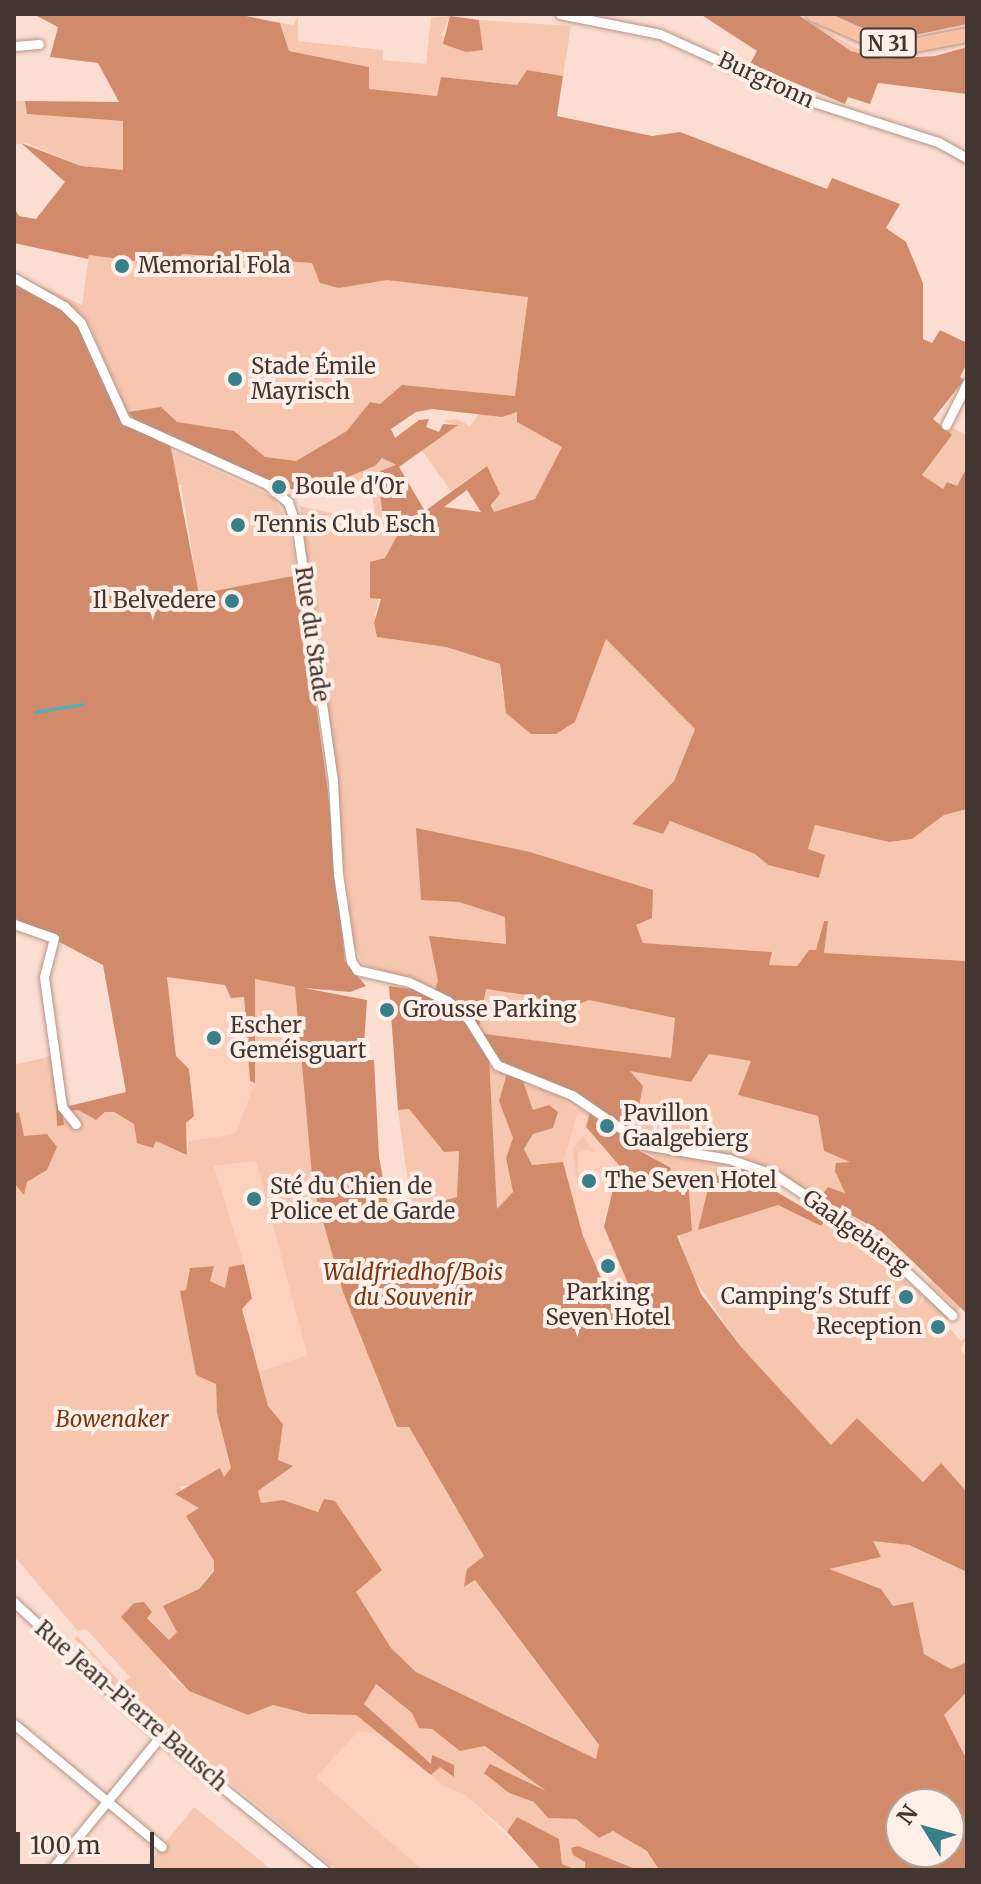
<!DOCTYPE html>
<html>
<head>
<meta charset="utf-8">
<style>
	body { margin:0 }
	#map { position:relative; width:981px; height:1884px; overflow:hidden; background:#fbded1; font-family:Merriweather,serif }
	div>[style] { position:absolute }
	.built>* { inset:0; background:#fbd0bc }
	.green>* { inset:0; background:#f7c6af }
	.forest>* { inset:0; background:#d28b6a }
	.stream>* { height:3px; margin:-1.5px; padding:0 1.5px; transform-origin:1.5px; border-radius:1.5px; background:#49b4c1 }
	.roads { filter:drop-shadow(0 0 2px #b69485) drop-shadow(0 0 2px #b69485) }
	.minor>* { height:9px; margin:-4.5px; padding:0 4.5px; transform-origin:4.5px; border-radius:4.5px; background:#fff }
	.primary>* { height:14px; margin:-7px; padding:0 7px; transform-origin:7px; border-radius:7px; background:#f9bfa2 }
	.dots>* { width:22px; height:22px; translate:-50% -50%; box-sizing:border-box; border:4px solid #feefe8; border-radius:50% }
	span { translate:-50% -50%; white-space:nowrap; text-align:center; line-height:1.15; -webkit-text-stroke:8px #feefe8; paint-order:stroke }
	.shield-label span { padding:2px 6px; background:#feefe8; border:2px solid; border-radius:6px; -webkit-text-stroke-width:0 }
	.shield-label { font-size:20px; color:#43352f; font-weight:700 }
	.street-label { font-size:22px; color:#43352f }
	.poi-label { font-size:22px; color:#43352f }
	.left { translate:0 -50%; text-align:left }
	.right { translate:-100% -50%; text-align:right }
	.park-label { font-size:22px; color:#783713; font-style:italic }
	.frame { position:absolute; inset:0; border:16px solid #43352f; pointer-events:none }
	.north { position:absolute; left:885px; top:1788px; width:80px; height:80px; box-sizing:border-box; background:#feefe8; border:2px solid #b3a59e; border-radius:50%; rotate:307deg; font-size:22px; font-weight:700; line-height:32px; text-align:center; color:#43352f }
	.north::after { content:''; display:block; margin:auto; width:28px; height:36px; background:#387f89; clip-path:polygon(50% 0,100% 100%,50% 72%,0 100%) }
	.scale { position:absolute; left:16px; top:1832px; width:138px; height:36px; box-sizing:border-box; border:4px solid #43352f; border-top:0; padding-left:10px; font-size:24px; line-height:28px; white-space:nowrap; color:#43352f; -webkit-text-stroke:6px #feefe8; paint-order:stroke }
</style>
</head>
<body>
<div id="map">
	<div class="built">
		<i style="clip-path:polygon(167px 976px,226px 985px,244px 997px,250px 1081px,255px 1083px,235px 1134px,189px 1141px,186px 1123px,194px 1116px,189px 1069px,176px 1057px)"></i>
		<i style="clip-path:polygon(521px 1077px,562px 1089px,591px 1109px,586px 1128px,624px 1171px,623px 1181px,615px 1181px,603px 1221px,652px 1312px,637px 1330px,616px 1312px,583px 1236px,562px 1163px)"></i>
		<i style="clip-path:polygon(256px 1161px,307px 1355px,259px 1372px,242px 1308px,252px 1298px,214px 1166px)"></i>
		<i style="clip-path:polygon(358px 1732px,383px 1733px,440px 1784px,466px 1796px,541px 1870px,423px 1870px,316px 1777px)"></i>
	</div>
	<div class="green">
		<i style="clip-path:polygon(298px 14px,298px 41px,383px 50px,383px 60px,426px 64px,431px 18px,450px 16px,441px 35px,483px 50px,479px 20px,571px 26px,563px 76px,527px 70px,517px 85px,441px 77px,437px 96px,368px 89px,369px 67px,289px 51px,280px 23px,294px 25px)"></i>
		<i style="clip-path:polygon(797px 14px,853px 47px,892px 58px,851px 51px)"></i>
		<i style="clip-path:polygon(14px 101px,25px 101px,27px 114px,123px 121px,123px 171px,81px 166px,27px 143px,14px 144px)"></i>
		<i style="clip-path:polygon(181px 254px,312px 263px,339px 288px,387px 279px,519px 293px,528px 297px,516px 396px,402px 385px,383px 422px,291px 489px,127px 416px,89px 323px,81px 323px,33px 288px,43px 287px,82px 305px,89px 255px,173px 265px)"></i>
		<i style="clip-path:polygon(518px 412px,518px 422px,563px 447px,535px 499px,494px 512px,486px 466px,451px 491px,422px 451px,457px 425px,443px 421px,457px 419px,470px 426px,479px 414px)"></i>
		<i style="clip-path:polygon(941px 423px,967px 435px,967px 467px,957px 486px,943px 489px,922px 475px,951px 435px,939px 428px)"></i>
		<i style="clip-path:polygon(170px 450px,273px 497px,287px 519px,298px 575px,199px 595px,181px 485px,175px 485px)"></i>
		<i style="clip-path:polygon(382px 458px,397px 466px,386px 492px,380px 494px,383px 518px,398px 534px,385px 558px,374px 623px,377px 637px,446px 647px,500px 664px,502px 693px,575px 722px,606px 639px,695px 729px,674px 781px,633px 824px,663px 834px,669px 821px,755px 854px,768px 865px,819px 878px,825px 855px,808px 850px,815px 825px,889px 842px,912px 839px,944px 815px,967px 809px,967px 961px,823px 953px,824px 921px,816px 951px,809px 950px,797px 966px,769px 965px,772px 952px,643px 943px,635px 925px,417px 828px,421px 900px,459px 902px,505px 917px,506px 944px,438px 981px,435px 989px,363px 964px,354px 944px,300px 506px,370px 522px,375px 514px,372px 495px,330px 485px,375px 466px)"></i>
		<i style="clip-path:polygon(255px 979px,295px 987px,320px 1220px,412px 1212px,398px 1110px,409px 1109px,444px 1152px,459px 1150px,458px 1197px,369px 1356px,397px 1426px,408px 1426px,484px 1556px,465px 1587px,475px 1580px,599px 1746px,596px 1760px,416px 1672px,391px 1648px,356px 1592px,382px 1570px,324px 1499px,318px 1512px,283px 1500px,261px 1503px,258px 1491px,293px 1466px,278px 1461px,283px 1424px,268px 1406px,259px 1372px,307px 1355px,256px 1161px,214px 1166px,244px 1264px,229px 1267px,225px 1288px,210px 1281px,213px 1266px,190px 1268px,186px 1290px,180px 1291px,216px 1383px,217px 1413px,231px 1468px,224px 1477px,220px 1469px,198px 1484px,179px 1487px,200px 1508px,187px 1516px,216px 1566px,199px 1589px,178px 1602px,177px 1632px,169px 1640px,134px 1603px,171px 1677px,189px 1691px,248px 1715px,273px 1705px,308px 1714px,356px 1715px,383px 1733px,358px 1732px,316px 1777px,423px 1870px,336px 1870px,97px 1672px,103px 1665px,74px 1639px,77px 1636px,122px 1684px,130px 1677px,86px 1629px,78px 1631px,14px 1556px,14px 1183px,24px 1194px,27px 1182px,47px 1170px,24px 1136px,19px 1112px,14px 1113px,14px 1065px,51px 1056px,62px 1112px,78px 1110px,96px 1120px,105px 1112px,114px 1112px,187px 1155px,189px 1141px,235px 1134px,255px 1083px)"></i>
		<i style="clip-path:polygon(486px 989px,532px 996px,565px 1010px,589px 1000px,675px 1018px,671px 1059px,477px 1033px)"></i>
		<i style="clip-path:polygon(evenodd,709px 1054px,752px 1061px,739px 1095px,818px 1116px,824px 1151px,850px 1162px,846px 1166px,846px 1193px,828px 1187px,820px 1198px,854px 1220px,852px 1224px,902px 1263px,892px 1268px,922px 1295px,918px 1308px,930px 1290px,948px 1310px,954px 1306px,928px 1284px,934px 1278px,961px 1307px,944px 1322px,961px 1341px,967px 1336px,961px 1350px,967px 1356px,967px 1538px,857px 1419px,831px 1445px,742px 1348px,688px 1270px,666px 1181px,653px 1156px,631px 1147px,629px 1070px,691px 1082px,709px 1054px,731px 1166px,763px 1182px,768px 1172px,830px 1211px,821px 1226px,779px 1205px,731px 1166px)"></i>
		<i style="clip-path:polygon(489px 1055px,507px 1072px,499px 1101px,513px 1138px,506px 1158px,513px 1192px,497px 1210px)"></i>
		<i style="clip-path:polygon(524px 1085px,559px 1095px,578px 1113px,563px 1162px,532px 1165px,524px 1149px,533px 1134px,533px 1110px)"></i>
		<i style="clip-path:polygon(583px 1136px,595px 1153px,587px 1149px,578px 1153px,578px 1186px,572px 1149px)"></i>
		<i style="clip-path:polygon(871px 1540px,908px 1545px,967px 1572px,967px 1662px,951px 1669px,924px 1654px,893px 1606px,828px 1569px,881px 1557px)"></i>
		<i style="clip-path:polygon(375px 1684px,460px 1751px,485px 1746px,552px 1795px,509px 1793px,534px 1802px,548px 1818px,576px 1819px,599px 1838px,613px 1831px,647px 1851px,659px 1870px,638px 1870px,578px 1846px,585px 1862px,585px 1870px,576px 1870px,562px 1864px,537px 1828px,517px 1817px,507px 1832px,466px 1796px,440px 1784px,431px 1775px,440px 1766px,432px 1756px,432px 1765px,364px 1704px)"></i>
		<i style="clip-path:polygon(967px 1692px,967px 1760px,944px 1715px)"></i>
		<i style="clip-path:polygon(194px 1807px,272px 1870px,143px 1870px)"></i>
	</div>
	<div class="forest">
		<i style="clip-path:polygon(evenodd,33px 14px,236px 14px,280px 23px,289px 51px,369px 67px,369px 89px,437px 96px,441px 77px,517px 85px,527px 70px,563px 76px,557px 116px,652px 136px,680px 132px,827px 189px,832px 178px,900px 204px,886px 228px,906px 242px,923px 283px,923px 339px,932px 343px,940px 330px,967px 343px,967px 363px,960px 377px,964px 380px,933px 419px,952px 435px,922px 475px,943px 489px,947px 482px,957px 486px,967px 467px,967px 809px,944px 815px,912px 839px,889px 842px,815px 825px,808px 849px,825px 855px,819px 878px,768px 865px,755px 854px,670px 821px,663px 834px,632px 824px,674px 781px,695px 729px,606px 639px,575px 722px,556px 734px,531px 734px,506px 713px,500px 664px,446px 647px,377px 637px,374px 623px,381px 599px,370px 598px,370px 562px,385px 558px,398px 534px,383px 519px,380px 493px,386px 491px,380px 471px,396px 465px,382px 458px,375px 466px,296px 498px,291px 489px,140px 426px,128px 412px,161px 407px,177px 422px,234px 431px,265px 457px,296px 461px,347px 431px,370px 402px,380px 404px,402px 385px,515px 396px,528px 297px,387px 280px,339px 288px,320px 283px,312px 263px,182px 254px,173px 266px,89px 255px,88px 259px,14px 243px,14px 208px,19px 216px,36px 219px,65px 182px,21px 143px,81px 166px,123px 170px,123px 121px,27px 114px,25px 101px,119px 102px,98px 63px,50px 57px,58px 27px,33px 14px,432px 409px,502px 417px,517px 412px,517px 422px,562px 447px,535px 499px,494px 512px,491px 505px,500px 494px,487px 466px,425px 511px,399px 467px,458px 425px,443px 424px,439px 432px,426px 427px,429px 419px,419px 420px,395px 438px,391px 429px,416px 412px,432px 409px,33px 14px,467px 490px,481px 512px,444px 507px,467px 490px)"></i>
		<i style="clip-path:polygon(700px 14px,797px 14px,851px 51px,883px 59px,935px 56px,967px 47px,967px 94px,878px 83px,870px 104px,848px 97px,845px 104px,750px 64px,757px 51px)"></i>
		<i style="clip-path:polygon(828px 14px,967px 14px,967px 24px,910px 36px,859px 28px)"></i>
		<i style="clip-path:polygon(450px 16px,479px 20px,483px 50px,466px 52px,443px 44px)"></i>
		<i style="clip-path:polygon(evenodd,14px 278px,73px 313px,125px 420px,170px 443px,199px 594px,298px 575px,328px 792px,345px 961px,366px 986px,350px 992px,304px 988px,367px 1000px,363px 1060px,374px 1060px,379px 1157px,390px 1216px,457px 1197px,459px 1151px,444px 1152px,409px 1109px,398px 1110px,389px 986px,434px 992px,438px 981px,429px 936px,506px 944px,505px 917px,459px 902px,421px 900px,416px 828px,530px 852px,653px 890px,652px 918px,636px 925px,643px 943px,772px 952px,769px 965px,797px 966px,809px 950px,816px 950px,824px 921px,828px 921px,824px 953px,967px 961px,967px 1314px,882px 1232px,820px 1198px,828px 1187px,845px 1193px,835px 1171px,836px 1163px,850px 1162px,824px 1151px,818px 1116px,738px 1095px,751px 1061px,709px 1054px,691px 1082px,630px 1071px,643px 1086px,631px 1146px,671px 1168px,667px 1180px,676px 1172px,688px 1181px,692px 1231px,677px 1236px,701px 1294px,742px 1348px,831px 1445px,857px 1418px,923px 1482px,941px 1463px,967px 1492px,967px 1572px,909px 1545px,873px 1541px,881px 1557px,829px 1569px,881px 1589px,893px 1606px,913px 1602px,924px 1654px,951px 1669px,967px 1662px,967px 1692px,944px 1715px,967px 1760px,967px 1870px,659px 1870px,647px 1851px,613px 1831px,599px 1838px,576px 1819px,548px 1818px,534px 1802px,509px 1793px,484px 1773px,490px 1764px,546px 1791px,485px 1746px,460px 1751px,432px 1729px,419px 1728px,412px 1713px,376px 1684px,364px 1704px,431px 1764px,432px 1755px,454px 1765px,454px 1777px,440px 1767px,431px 1775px,356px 1715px,308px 1714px,273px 1705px,248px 1715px,189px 1691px,121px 1617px,134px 1603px,144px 1602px,152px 1612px,147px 1618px,169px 1640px,177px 1632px,163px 1606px,199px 1589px,214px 1571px,214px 1561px,186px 1516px,199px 1508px,175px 1494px,220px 1468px,224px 1477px,231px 1468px,217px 1413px,216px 1384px,196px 1375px,180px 1291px,186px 1290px,190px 1268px,214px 1266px,210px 1281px,225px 1288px,229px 1267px,244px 1264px,252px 1298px,242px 1309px,268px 1406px,283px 1424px,278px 1460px,293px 1466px,258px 1491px,261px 1503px,283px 1500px,318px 1512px,324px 1499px,335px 1501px,382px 1570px,356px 1592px,391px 1648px,416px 1672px,596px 1759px,599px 1745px,475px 1580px,464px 1587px,467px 1569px,484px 1556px,409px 1427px,397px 1427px,343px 1292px,313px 1186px,295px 987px,255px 979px,255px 1083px,250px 1081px,244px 997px,231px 998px,225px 985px,167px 977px,176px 1056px,189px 1069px,194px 1116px,186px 1123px,187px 1155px,156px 1141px,153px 1148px,137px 1143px,134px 1124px,114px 1112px,105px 1112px,96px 1120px,78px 1110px,62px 1112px,64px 1125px,57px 1126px,56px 1103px,61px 1108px,126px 1092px,103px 965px,14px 918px,14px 278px,486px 989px,532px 996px,565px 1010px,589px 1000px,675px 1018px,671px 1058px,478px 1033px,486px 989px,14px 278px,489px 1057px,507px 1073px,499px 1101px,513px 1138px,506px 1158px,513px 1192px,497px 1209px,489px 1057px,14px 278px,522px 1078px,572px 1095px,591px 1108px,586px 1127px,624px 1171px,623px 1181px,615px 1180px,604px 1227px,633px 1295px,652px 1312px,637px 1330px,616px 1312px,583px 1236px,563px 1162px,532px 1165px,524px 1149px,533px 1134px,553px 1128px,558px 1112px,549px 1105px,533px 1110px,522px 1078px,14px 278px,901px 1804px,949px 1804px,949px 1852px,901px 1852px,901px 1804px)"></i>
		<i style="clip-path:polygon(19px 1112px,24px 1136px,47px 1134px,57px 1147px,47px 1170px,27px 1182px,24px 1195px,14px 1183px,14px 1113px)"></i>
		<i style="clip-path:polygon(731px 1166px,751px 1172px,751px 1177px,825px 1220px,821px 1226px,778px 1205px,698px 1230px,711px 1176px)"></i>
		<i style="clip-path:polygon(517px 1817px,559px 1839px,562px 1864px,576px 1870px,541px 1870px,507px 1832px)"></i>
		<i style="clip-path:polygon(578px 1846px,638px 1870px,585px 1870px,585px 1862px,573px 1855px,571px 1848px)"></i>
	</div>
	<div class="stream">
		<i style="left:35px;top:712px;width:48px;rotate:-9.7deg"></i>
	</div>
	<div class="roads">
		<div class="minor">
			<i style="left:560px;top:14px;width:102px;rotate:11.3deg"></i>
			<i style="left:660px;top:34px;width:158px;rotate:24.3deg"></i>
			<i style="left:804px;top:99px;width:141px;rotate:17.8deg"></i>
			<i style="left:938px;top:142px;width:33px;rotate:29deg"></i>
			<i style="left:14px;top:46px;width:25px;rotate:-5deg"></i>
			<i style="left:14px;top:278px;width:57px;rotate:29.2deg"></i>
			<i style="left:64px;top:306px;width:24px;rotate:45deg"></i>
			<i style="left:81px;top:323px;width:107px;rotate:65.6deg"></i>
			<i style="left:125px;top:420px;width:156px;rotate:24.3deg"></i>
			<i style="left:267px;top:484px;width:28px;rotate:41deg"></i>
			<i style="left:288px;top:502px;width:28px;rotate:71deg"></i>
			<i style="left:297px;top:528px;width:257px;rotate:81.9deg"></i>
			<i style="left:333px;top:782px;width:92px;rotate:86.9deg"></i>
			<i style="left:338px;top:874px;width:88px;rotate:81.5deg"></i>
			<i style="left:351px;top:961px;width:11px;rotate:56deg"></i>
			<i style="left:357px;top:970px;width:53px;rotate:13deg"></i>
			<i style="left:409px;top:982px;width:43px;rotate:26deg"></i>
			<i style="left:448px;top:1001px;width:28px;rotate:42deg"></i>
			<i style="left:469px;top:1020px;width:53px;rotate:58.1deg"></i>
			<i style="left:497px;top:1065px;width:81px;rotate:21.8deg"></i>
			<i style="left:572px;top:1095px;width:88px;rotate:34.4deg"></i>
			<i style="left:645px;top:1145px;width:85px;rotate:9.5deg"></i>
			<i style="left:729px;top:1159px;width:49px;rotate:19.2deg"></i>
			<i style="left:775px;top:1175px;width:119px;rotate:33.7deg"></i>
			<i style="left:874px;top:1241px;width:108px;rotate:43.5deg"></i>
			<i style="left:946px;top:425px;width:47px;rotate:-63.4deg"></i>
			<i style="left:14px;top:924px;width:42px;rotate:19.3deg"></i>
			<i style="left:54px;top:938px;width:40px;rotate:104.4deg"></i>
			<i style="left:44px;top:977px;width:131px;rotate:82.1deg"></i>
			<i style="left:62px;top:1107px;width:22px;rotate:51deg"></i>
			<i style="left:14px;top:1602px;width:199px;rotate:42.8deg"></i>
			<i style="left:160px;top:1737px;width:211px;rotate:39deg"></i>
			<i style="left:14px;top:1724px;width:192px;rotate:39.7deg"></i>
			<i style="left:51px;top:1870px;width:172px;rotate:-50.7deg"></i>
		</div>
		<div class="primary">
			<i style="left:813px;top:14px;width:70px;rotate:23.6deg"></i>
			<i style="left:877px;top:42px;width:33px;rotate:7deg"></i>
			<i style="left:910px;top:46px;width:58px;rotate:-10.9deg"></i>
		</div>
	</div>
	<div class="dots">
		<i style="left:122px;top:266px;background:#387f89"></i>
		<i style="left:235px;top:379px;background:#387f89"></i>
		<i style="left:279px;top:487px;background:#387f89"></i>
		<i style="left:238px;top:525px;background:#387f89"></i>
		<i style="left:232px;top:601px;background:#387f89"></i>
		<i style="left:387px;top:1010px;background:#387f89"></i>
		<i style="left:214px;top:1038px;background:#387f89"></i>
		<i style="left:607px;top:1126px;background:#387f89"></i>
		<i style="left:589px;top:1181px;background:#387f89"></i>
		<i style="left:254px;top:1199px;background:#387f89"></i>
		<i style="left:608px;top:1266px;background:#387f89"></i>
		<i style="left:906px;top:1297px;background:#387f89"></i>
		<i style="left:938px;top:1327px;background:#387f89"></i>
	</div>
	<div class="shield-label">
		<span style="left:888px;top:43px">N 31</span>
	</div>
	<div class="street-label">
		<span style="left:766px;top:80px;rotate:25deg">Burgronn</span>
		<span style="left:312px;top:634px;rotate:82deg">Rue du Stade</span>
		<span style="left:856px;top:1232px;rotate:36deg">Gaalgebierg</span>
		<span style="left:131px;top:1706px;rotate:41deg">Rue Jean-Pierre Bausch</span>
	</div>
	<div class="poi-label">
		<span class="left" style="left:138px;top:266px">Memorial Fola</span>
		<span class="left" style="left:251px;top:379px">Stade Émile<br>Mayrisch</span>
		<span class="left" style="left:295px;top:487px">Boule d'Or</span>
		<span class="left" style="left:254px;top:525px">Tennis Club Esch</span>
		<span class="right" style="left:216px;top:601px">Il Belvedere</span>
		<span class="left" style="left:403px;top:1010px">Grousse Parking</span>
		<span class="left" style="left:230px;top:1038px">Escher<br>Geméisguart</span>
		<span class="left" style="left:623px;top:1126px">Pavillon<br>Gaalgebierg</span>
		<span class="left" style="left:605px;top:1181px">The Seven Hotel</span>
		<span class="left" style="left:270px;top:1199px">Sté du Chien de<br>Police et de Garde</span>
		<span style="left:608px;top:1305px">Parking<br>Seven Hotel</span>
		<span class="right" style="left:890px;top:1297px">Camping's Stuff</span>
		<span class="right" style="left:922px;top:1327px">Reception</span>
	</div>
	<div class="park-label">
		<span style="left:413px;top:1285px">Waldfriedhof/Bois<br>du Souvenir</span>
		<span style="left:112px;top:1420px">Bowenaker</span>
	</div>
	<div class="frame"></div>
	<div class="north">N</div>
	<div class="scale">100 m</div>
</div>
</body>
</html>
